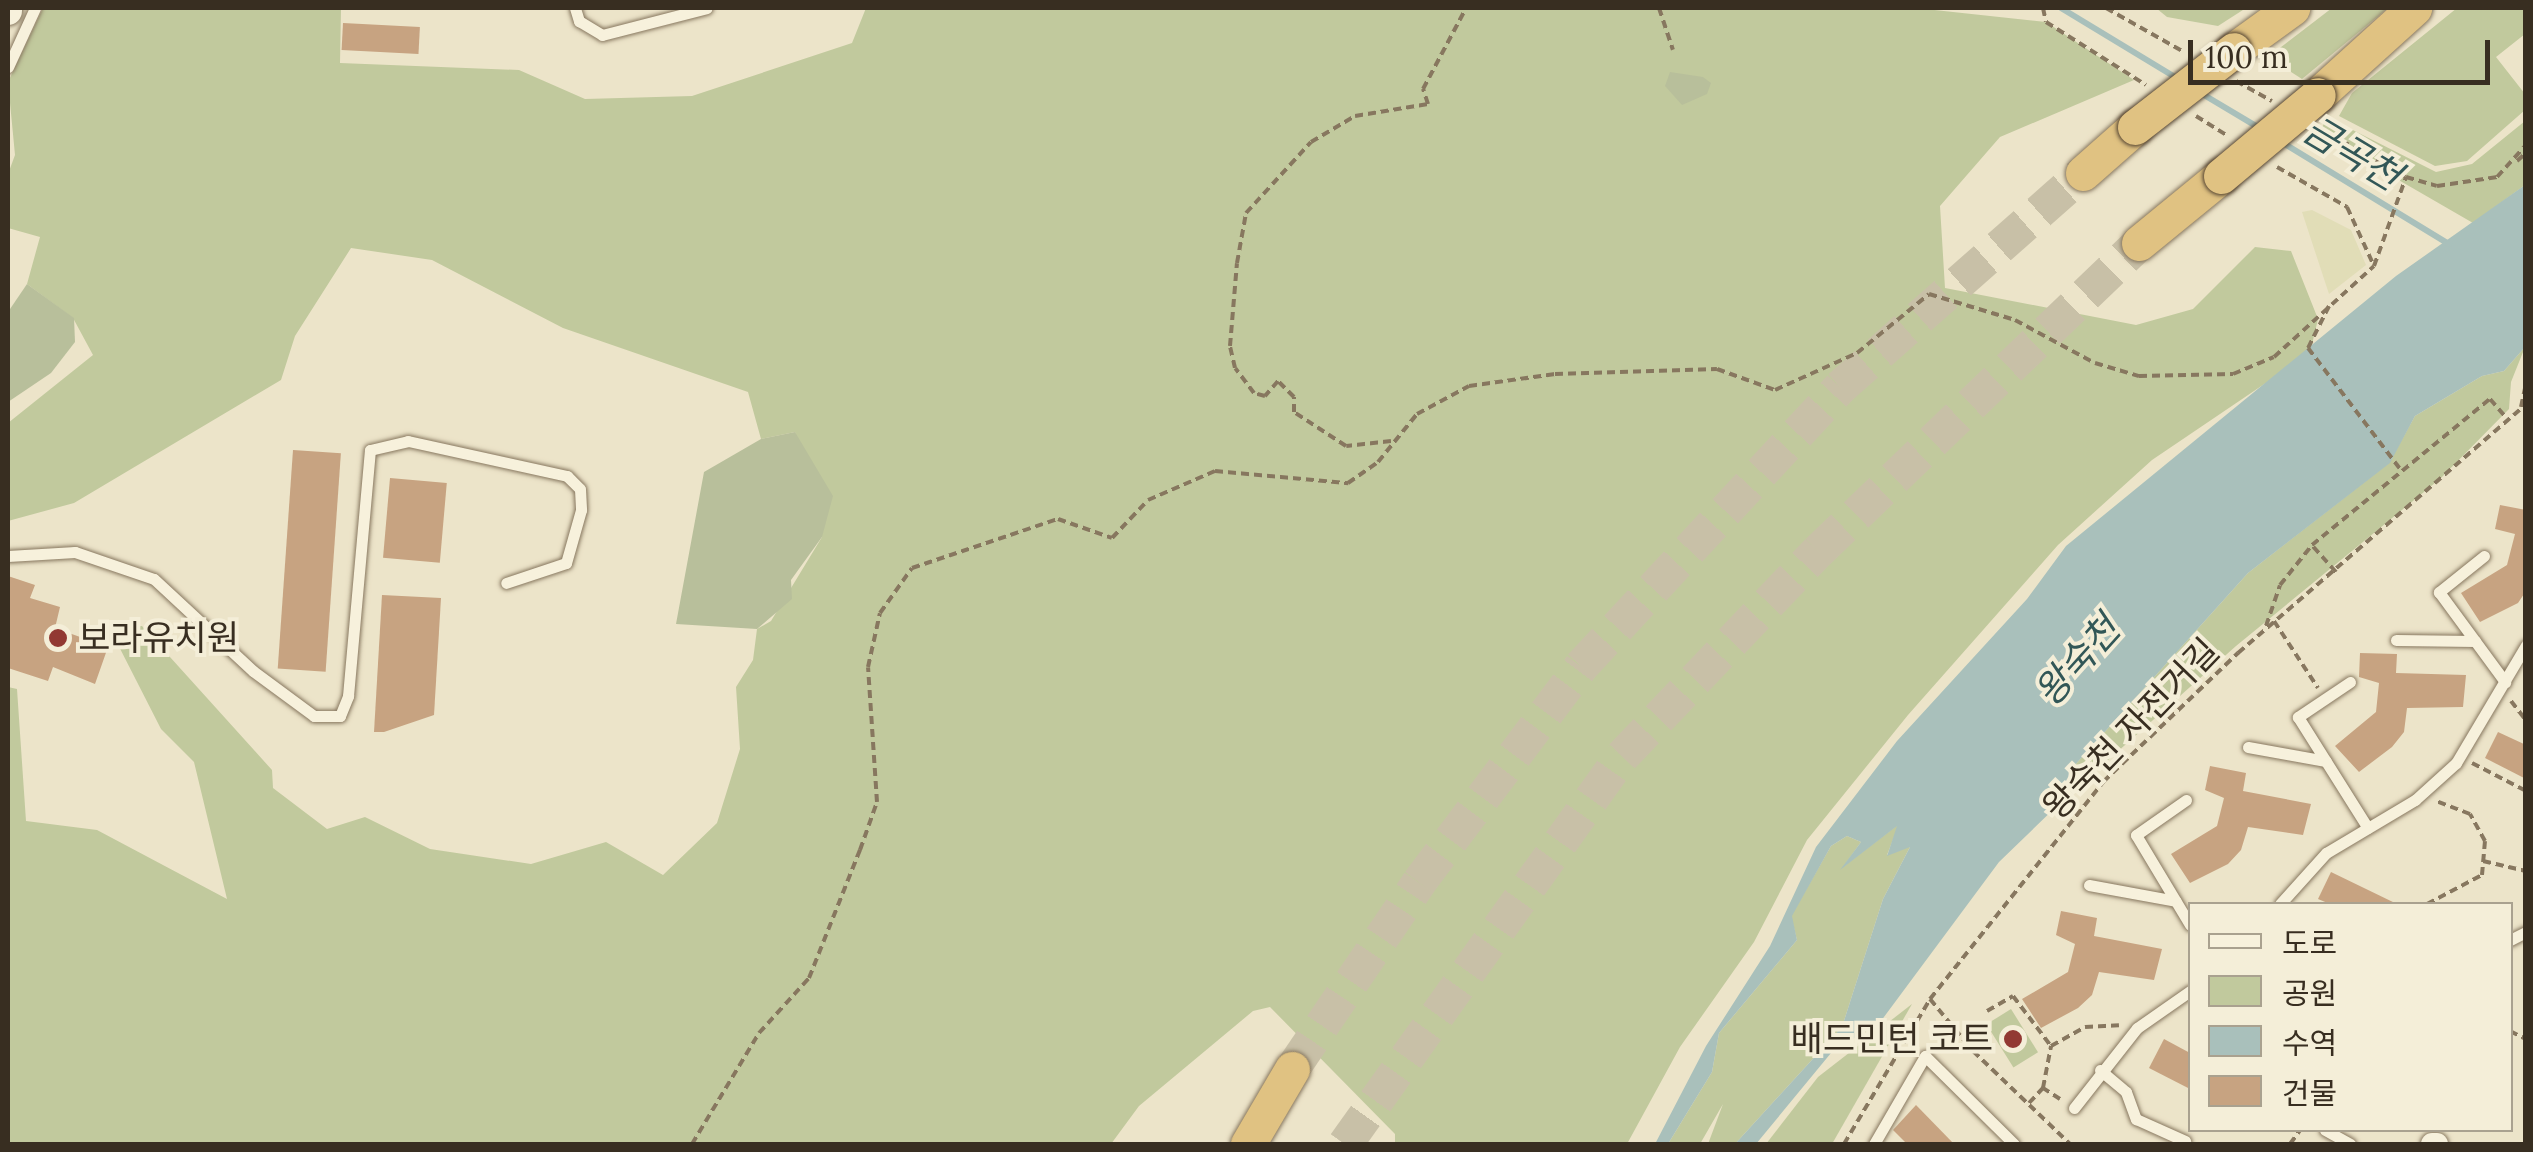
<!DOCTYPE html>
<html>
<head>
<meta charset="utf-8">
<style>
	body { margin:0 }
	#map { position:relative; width:2533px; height:1152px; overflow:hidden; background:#ece4c9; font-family:Lora,"Noto Sans KR",serif }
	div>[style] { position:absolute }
	.farmland>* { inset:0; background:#e1ddb7 }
	.green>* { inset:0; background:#c1c99d; transform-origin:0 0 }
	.cemetery>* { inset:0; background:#b8bf9b }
	.water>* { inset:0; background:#a9c0bb }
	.stream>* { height:6px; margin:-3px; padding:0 3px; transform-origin:3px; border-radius:3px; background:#a9c0bb }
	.building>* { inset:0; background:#c7a381; transform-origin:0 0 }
	.trunk-tunnel>* { height:35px; margin-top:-17.5px; transform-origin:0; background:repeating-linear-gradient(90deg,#c8c0a7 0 35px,transparent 0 53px) }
	.path>* { height:4px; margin-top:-2px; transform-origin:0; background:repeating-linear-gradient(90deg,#87775f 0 8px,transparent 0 13px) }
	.roads { filter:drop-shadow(0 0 2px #87775f) drop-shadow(0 0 2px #87775f) }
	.service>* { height:11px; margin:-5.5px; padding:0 5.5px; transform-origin:5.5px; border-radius:5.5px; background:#f7f1dc }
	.minor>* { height:22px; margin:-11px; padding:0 11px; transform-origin:11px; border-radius:11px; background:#f7f1dc }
	.tertiary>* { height:28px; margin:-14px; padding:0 14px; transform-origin:14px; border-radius:14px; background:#f7f1dc }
	.trunk>* { height:35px; margin:-17.5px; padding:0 17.5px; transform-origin:17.5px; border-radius:17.5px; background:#e0c282 }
	.bridges { filter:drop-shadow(0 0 2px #554532) drop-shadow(0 0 2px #554532) }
	.trunk-bridge>* { height:35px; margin:-17.5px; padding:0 17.5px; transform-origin:17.5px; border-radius:17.5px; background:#e0c282 }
	.dots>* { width:28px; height:28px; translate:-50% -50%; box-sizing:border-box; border:5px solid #f4eed8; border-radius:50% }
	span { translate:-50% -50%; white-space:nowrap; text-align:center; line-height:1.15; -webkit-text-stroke:8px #f4eed8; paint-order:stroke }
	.poi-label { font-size:35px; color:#382e21 }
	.left { translate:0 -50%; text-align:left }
	.right { translate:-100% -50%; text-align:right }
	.street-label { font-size:35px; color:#382e21 }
	.water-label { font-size:38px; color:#325757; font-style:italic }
	.frame { position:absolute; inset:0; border:10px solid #382e21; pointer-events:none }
	.legend { position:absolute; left:2188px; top:902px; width:325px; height:230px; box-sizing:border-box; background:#f4eed8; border:2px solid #a9a18f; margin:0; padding:12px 18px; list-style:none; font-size:30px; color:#382e21 }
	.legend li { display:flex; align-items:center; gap:20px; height:50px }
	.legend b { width:50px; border:2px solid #a9a18f }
	.scale { position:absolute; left:2188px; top:40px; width:302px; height:45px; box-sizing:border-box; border:5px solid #382e21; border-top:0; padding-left:12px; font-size:30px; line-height:35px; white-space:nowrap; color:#382e21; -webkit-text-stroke:8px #f4eed8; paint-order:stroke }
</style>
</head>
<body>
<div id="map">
	<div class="farmland">
		<i style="clip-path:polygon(2312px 210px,2351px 230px,2366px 265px,2329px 294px,2302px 212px)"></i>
	</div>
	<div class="green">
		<i style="clip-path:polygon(43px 8px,341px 8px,340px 63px,519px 70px,585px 99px,692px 96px,852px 43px,866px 8px,1916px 8px,2046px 22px,2134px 80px,2000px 137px,1940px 206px,1945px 288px,2136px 325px,2193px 309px,2255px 247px,2291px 251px,2318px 319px,2310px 353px,2152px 460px,2058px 545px,1908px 715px,1807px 840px,1754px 942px,1680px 1047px,1627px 1144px,1395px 1144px,1395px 1134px,1270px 1007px,1253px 1011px,1139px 1106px,1111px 1144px,8px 1144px,8px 687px,17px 689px,26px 821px,97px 830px,227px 899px,194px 762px,161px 729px,110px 629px,142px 626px,272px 770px,273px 788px,327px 829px,365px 817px,430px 849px,531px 864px,606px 842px,663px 875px,717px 823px,740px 749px,736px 687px,753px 660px,757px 629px,771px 621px,822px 537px,795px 432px,761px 439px,748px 392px,563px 328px,432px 260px,351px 248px,295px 336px,281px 380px,74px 503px,8px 521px,8px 423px,93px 355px,73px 318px,27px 284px,40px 237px,8px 228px,8px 174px,15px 155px,8px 82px)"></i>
		<i style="clip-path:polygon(2156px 8px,2246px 8px,2218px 26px,2167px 17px)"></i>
		<i style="clip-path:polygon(2332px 8px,2388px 8px,2302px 79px,2268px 57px)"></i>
		<i style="clip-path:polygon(2457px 8px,2525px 8px,2525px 34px,2496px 57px,2525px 94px,2525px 110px,2467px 161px,2435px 166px,2339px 116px,2352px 93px)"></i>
		<i style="clip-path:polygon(2327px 117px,2436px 172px,2472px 164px,2525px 121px,2525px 185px,2473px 223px,2319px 134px)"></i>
		<i style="clip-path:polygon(2525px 347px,2511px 382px,2509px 409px,2441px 478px,2236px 646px,2060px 803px,2074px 766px,2248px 573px,2389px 463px,2415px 416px,2482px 376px,2504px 371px)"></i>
		<i style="clip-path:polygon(1899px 824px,1887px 855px,1911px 845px,1883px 899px,1842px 1027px,1735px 1144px,1708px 1144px,1723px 1104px,1700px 1144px,1668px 1144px,1712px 1072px,1719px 1033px,1797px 940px,1791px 916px,1831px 846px,1847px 836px,1861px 842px,1843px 867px)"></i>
		<i style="clip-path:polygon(1912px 1004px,1832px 1144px,1766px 1144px,1818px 1077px)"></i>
		<i style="left:2011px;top:1009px;width:51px;height:29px;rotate:58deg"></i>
	</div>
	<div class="cemetery">
		<i style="clip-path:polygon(1670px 72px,1703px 77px,1711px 83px,1707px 94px,1682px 105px,1665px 86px)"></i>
		<i style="clip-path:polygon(27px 284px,74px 318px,75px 342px,51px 373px,8px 402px,8px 312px)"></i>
		<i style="clip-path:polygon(795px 432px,833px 496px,822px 537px,791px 580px,792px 599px,757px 629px,676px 624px,704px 472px,761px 439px)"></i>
	</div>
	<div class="water">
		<i style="clip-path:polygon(2525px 185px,2525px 347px,2504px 371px,2482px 376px,2415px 416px,2390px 463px,2248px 573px,2074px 766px,2060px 803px,1999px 862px,1881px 1021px,1831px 1053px,1756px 1144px,1735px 1144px,1842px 1027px,1883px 899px,1910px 847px,1887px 856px,1897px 826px,1840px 870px,1861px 842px,1847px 836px,1831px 846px,1792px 916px,1797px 940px,1719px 1033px,1712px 1072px,1668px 1144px,1655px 1144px,1706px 1046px,1770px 946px,1816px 847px,1897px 741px,2027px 599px,2066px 546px,2396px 276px)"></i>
	</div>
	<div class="stream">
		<i style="left:2061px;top:8px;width:139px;rotate:31.2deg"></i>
		<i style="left:2199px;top:92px;width:72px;rotate:30.8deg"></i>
		<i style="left:2280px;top:141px;width:198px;rotate:31.4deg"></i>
	</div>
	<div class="building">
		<i style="left:343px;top:23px;width:77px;height:27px;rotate:3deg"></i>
		<i style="left:293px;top:450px;width:48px;height:219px;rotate:4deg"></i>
		<i style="left:390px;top:478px;width:57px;height:80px;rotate:5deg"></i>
		<i style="clip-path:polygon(2500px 505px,2526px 510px,2526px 591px,2518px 603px,2480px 622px,2461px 593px,2507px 565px,2515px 534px,2495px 529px)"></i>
		<i style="clip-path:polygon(8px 576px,35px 585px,30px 598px,60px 607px,55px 628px,108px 647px,95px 684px,53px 667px,48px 681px,8px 668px)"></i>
		<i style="clip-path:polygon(382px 595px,441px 598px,434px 715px,384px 732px,374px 732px)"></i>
		<i style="clip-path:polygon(2360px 653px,2397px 654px,2396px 673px,2466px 675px,2463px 707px,2407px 708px,2404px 732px,2392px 747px,2359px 772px,2335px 746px,2376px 712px,2379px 683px,2359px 677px)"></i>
		<i style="clip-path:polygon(2498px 732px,2526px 745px,2526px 779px,2485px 758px)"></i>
		<i style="clip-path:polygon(2210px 766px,2246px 773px,2243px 791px,2311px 804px,2303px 835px,2248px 827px,2241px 850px,2228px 864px,2190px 883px,2171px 854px,2217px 826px,2224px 798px,2205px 790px)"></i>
		<i style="clip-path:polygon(2331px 872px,2397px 904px,2330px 904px,2318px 899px)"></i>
		<i style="clip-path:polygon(2061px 911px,2097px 918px,2094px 936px,2162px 949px,2154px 980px,2099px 972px,2092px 995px,2078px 1008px,2041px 1028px,2022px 999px,2068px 972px,2075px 944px,2056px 935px)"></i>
		<i style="clip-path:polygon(2164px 1039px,2190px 1053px,2190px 1089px,2149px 1068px)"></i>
		<i style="clip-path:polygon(1916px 1105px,1954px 1144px,1907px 1144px,1893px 1130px)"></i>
	</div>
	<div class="trunk-tunnel">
		<i style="left:1292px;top:1069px;width:226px;rotate:-55.8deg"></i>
		<i style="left:1419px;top:882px;width:270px;rotate:-53.1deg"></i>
		<i style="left:1581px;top:666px;width:381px;rotate:-47.1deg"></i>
		<i style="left:1840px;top:387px;width:324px;rotate:-41.4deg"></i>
		<i style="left:1345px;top:1144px;width:477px;rotate:-54.5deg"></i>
		<i style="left:1622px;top:756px;width:284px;rotate:-46.3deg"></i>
		<i style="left:1818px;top:551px;width:445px;rotate:-43.8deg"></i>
	</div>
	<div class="path">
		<i style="left:1659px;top:8px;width:44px;rotate:71.6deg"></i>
		<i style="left:2043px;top:8px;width:14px;rotate:78deg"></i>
		<i style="left:2046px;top:22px;width:118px;rotate:32.2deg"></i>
		<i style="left:2106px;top:8px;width:90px;rotate:29.4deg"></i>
		<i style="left:2236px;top:81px;width:41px;rotate:29.1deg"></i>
		<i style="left:2196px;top:116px;width:36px;rotate:32deg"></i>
		<i style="left:2319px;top:128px;width:100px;rotate:29.4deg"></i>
		<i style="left:2406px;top:177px;width:32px;rotate:16deg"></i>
		<i style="left:2437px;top:186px;width:61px;rotate:-8.5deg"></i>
		<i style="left:2497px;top:177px;width:43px;rotate:-47.8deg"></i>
		<i style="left:2517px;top:161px;width:12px;rotate:-42deg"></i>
		<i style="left:2277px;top:167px;width:81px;rotate:29.7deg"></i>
		<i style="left:2347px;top:207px;width:65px;rotate:65.4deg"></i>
		<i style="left:2374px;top:266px;width:95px;rotate:-70.2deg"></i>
		<i style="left:2329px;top:306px;width:47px;rotate:116.6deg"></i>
		<i style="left:2308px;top:348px;width:153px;rotate:52.7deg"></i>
		<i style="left:2521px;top:407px;width:25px;rotate:-78deg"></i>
		<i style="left:1391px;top:441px;width:45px;rotate:173.7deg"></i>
		<i style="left:1346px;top:446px;width:62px;rotate:-146.8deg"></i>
		<i style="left:1294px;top:412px;width:15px;rotate:-90deg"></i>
		<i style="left:1294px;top:397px;width:23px;rotate:-135deg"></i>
		<i style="left:1278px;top:381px;width:20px;rotate:131deg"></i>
		<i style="left:1265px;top:396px;width:11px;rotate:-165deg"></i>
		<i style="left:1254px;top:393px;width:31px;rotate:-127deg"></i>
		<i style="left:1235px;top:368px;width:23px;rotate:-103deg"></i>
		<i style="left:1230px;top:346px;width:83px;rotate:-85.2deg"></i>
		<i style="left:1237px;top:263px;width:51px;rotate:-79.8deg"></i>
		<i style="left:1246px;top:213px;width:96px;rotate:-47.5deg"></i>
		<i style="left:1311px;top:142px;width:51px;rotate:-30.6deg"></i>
		<i style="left:1355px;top:116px;width:74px;rotate:-9.3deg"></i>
		<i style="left:1428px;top:104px;width:16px;rotate:-108deg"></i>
		<i style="left:1423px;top:89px;width:92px;rotate:-62deg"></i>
		<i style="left:2336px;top:572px;width:36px;rotate:-132deg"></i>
		<i style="left:2312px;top:545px;width:230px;rotate:-39.4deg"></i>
		<i style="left:2490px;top:399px;width:29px;rotate:49deg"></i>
		<i style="left:2274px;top:621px;width:80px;rotate:56.7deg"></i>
		<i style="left:2266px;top:626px;width:43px;rotate:-71.1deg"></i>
		<i style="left:2280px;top:585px;width:51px;rotate:-51.3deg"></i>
		<i style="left:2511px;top:701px;width:24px;rotate:52deg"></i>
		<i style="left:2472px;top:763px;width:61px;rotate:27.4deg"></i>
		<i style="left:2483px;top:861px;width:44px;rotate:13.1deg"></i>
		<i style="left:2427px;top:904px;width:62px;rotate:-27.8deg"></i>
		<i style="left:2482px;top:875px;width:34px;rotate:-85deg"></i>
		<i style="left:2485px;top:841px;width:31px;rotate:-119deg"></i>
		<i style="left:2470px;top:814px;width:36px;rotate:-159deg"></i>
		<i style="left:1930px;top:999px;width:67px;rotate:50.4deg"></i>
		<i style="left:1973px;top:1051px;width:134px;rotate:43.8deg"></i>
		<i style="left:1987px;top:1011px;width:30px;rotate:-30deg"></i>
		<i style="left:2013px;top:996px;width:63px;rotate:52.8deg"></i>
		<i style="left:2510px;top:1031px;width:18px;rotate:27deg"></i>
		<i style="left:1942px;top:1037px;width:16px;rotate:-50deg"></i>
		<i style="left:2060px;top:1099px;width:20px;rotate:-147deg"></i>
		<i style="left:2043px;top:1088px;width:43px;rotate:-79.2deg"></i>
		<i style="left:2051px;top:1046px;width:39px;rotate:-29deg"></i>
		<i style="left:2085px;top:1027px;width:34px;rotate:-3deg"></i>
		<i style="left:2029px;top:1103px;width:21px;rotate:-47deg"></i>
		<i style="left:692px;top:1144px;width:130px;rotate:-58.9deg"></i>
		<i style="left:759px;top:1033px;width:74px;rotate:-47.7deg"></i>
		<i style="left:809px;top:978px;width:138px;rotate:-68.3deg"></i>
		<i style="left:860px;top:850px;width:51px;rotate:-70.5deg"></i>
		<i style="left:877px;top:802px;width:135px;rotate:-93.8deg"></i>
		<i style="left:868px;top:667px;width:55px;rotate:-77.5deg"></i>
		<i style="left:880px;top:613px;width:55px;rotate:-54.6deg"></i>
		<i style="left:912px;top:568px;width:154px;rotate:-18.6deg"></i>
		<i style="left:1058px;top:519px;width:57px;rotate:19.4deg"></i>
		<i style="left:1112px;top:538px;width:52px;rotate:-46.5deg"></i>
		<i style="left:1148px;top:500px;width:73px;rotate:-23.4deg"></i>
		<i style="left:1215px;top:471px;width:134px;rotate:5.2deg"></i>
		<i style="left:1348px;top:483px;width:37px;rotate:-35deg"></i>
		<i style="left:1378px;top:462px;width:62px;rotate:-50.9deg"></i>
		<i style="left:1417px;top:414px;width:59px;rotate:-28.3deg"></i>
		<i style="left:1469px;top:386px;width:87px;rotate:-7.9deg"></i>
		<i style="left:1555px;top:374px;width:162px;rotate:-1.8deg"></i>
		<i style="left:1717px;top:369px;width:62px;rotate:19.9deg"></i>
		<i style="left:1775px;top:390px;width:90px;rotate:-24.3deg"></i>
		<i style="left:1857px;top:353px;width:93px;rotate:-39.3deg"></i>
		<i style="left:1929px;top:294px;width:90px;rotate:16.8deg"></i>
		<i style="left:2015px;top:320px;width:91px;rotate:28.3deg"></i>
		<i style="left:2095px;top:363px;width:46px;rotate:16.5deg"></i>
		<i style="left:2139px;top:376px;width:94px;rotate:-1.2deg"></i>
		<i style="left:2233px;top:374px;width:44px;rotate:-22.5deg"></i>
		<i style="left:2274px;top:357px;width:135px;rotate:-42.3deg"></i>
		<i style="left:1844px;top:1144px;width:169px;rotate:-59.3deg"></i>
		<i style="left:1930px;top:999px;width:278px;rotate:-51.4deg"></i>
		<i style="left:2103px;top:782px;width:187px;rotate:-43.7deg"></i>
		<i style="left:2238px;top:653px;width:381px;rotate:-40.8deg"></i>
		<i style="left:2290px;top:1144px;width:17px;rotate:-54deg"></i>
	</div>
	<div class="roads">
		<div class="service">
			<i style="left:575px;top:8px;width:14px;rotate:73deg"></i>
			<i style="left:579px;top:21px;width:27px;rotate:31deg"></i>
			<i style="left:602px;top:35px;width:108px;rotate:-14.4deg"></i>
			<i style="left:8px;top:67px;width:65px;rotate:-65.4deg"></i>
			<i style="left:8px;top:556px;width:67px;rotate:-3.4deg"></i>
			<i style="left:75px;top:552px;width:83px;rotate:18.9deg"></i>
			<i style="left:154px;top:579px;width:135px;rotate:42.9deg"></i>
			<i style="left:253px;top:671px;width:76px;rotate:36.4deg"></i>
			<i style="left:314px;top:716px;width:26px"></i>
			<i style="left:340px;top:716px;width:22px;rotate:-68deg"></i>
			<i style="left:348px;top:696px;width:247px;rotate:-84.9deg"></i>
			<i style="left:370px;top:450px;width:39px;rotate:-13deg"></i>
			<i style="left:408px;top:441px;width:163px;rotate:12.4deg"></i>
			<i style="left:567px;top:476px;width:18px;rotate:45deg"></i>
			<i style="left:580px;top:489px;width:21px;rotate:87deg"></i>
			<i style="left:581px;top:510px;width:55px;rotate:105.8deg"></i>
			<i style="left:566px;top:563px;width:63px;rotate:161.6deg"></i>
			<i style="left:2484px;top:556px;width:58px;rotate:141.3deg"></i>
			<i style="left:2439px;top:592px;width:112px;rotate:53.7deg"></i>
			<i style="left:2396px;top:640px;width:79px;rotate:0.7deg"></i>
			<i style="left:2350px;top:682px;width:63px;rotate:146.1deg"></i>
			<i style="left:2298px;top:717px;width:131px;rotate:57.8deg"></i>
			<i style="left:2248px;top:747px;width:79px;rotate:10.2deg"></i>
			<i style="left:2186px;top:800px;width:61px;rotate:145deg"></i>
			<i style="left:2136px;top:835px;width:105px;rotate:59deg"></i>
			<i style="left:2089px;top:885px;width:88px;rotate:10.4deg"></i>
			<i style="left:2280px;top:904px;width:69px;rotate:-48deg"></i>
			<i style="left:2326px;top:853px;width:104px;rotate:-30.8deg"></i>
			<i style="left:2415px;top:800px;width:55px;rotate:-42.1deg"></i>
			<i style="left:2456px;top:763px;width:137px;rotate:-59.3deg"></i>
			<i style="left:2510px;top:940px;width:18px;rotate:-27deg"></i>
			<i style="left:2100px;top:1070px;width:34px;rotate:40deg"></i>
			<i style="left:2126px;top:1092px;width:29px;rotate:70deg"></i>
			<i style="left:2136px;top:1119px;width:54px;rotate:24.2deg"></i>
			<i style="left:2074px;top:1108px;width:102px;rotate:-51.8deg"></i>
			<i style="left:2137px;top:1028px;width:65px;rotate:-34.9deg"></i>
			<i style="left:2325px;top:1130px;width:29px;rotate:29deg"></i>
			<i style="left:1874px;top:1144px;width:102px;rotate:-59.9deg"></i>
			<i style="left:1925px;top:1056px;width:125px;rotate:44.7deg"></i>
		</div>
		<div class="minor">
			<i style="left:2432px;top:1144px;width:5px"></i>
		</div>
		<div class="tertiary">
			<i style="left:8px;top:11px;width:3px;rotate:-90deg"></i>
		</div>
		<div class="trunk">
			<i style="left:2234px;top:50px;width:72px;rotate:-35.9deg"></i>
			<i style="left:2318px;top:95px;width:130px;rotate:-42.2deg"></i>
			<i style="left:2083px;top:173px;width:69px;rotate:-41.5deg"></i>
			<i style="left:2139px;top:243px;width:106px;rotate:-39.3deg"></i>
			<i style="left:1248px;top:1144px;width:87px;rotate:-59.6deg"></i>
		</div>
	</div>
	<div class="bridges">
		<div class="trunk-bridge">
			<i style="left:2135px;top:127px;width:125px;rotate:-37.9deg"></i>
			<i style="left:2221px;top:176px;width:126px;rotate:-39.9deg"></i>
		</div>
	</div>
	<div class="dots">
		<i style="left:58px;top:638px;background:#923933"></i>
		<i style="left:2013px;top:1039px;background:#923933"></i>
	</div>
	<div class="poi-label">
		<span class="left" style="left:78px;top:638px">보라유치원</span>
		<span class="right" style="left:1993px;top:1039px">배드민턴 코트</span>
	</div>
	<div class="street-label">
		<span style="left:2131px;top:729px;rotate:-46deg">왕숙천 자전거길</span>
	</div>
	<div class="water-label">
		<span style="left:2352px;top:153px;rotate:31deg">금곡천</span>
		<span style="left:2077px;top:661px;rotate:-48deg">왕숙천</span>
	</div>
	<div class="frame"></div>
	<ul class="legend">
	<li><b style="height:12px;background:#f7f1dc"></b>도로</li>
	<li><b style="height:28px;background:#c1c99d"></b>공원</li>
	<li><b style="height:28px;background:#a9c0bb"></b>수역</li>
	<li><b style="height:28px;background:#c7a381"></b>건물</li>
	</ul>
	<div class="scale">100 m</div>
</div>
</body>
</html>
